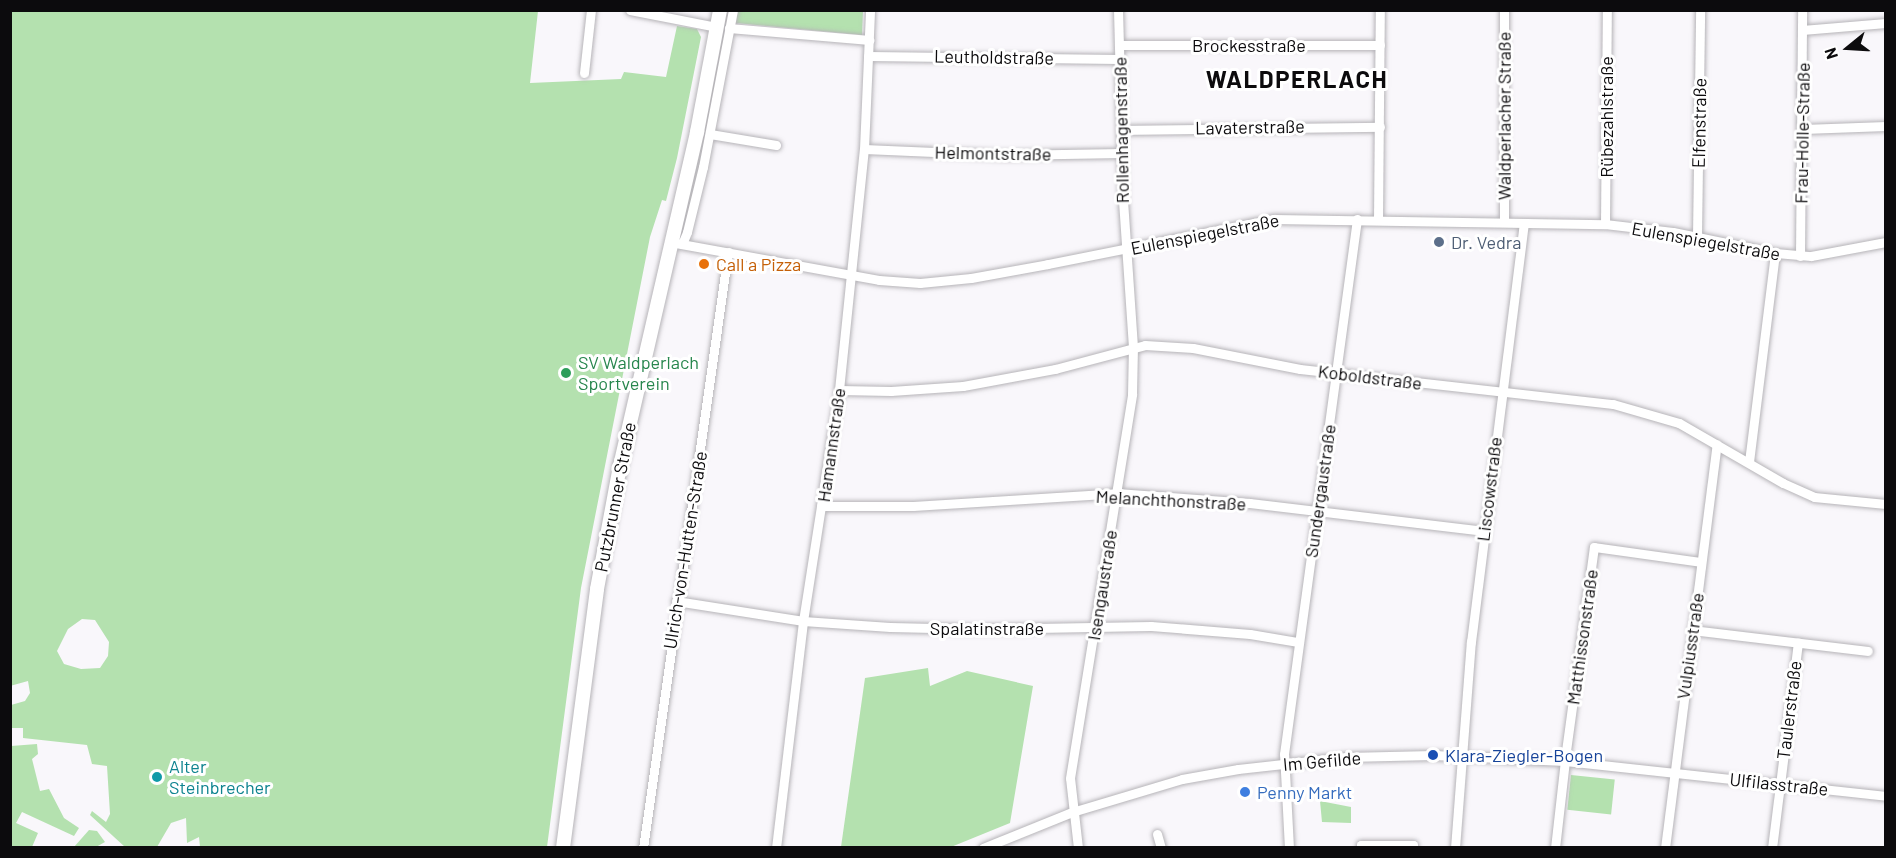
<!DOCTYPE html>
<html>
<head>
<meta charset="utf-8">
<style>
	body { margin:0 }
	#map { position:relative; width:1896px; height:858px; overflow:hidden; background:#f9f7fb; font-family:Barlow,sans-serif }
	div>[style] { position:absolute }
	.green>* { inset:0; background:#b4e1af; transform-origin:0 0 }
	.roads { filter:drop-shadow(0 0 2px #b6b4b8) drop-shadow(0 0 2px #b6b4b8) }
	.street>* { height:9px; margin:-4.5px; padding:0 4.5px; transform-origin:4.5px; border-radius:4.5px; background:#fff }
	.secondary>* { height:14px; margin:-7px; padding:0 7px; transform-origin:7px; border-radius:7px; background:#fff }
	.dots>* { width:16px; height:16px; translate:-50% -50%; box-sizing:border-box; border:3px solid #fff; border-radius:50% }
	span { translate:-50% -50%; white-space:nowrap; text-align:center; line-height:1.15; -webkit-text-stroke:6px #fff; paint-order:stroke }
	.street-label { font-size:18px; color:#0c0b0d }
	.service-label { font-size:18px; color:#4e5e75 }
	.left { translate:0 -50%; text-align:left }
	.food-label { font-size:18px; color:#c56008 }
	.leisure-label { font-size:18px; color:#27864d }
	.transit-label { font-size:18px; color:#164399 }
	.culture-label { font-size:18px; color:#0d838f }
	.shop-label { font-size:18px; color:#366cbe }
	.district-label { font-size:24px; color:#0c0b0d; font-weight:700; letter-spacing:1.5px }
	.frame { position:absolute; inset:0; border:12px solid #0c0b0d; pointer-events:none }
	.north { position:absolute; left:1818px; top:18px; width:60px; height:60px; -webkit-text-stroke:4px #fff; paint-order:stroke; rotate:252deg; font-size:16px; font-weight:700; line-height:24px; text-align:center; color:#0c0b0d }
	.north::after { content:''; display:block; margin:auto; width:21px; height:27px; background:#0c0b0d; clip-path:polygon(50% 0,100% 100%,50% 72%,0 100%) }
</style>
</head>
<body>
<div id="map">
	<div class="green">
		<i style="clip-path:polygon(evenodd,10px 11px,538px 11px,530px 83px,621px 79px,624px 72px,666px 77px,677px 26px,697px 29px,701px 37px,677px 158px,666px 201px,662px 200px,650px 237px,581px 588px,547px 847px,200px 847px,199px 837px,187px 843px,186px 818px,171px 823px,157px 847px,125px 847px,90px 815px,92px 811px,106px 822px,110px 814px,107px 766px,92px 764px,87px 745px,23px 738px,23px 728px,11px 728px,11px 705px,25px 701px,30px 693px,28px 681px,10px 686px,10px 11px,82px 619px,95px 620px,109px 642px,108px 656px,100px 668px,81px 669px,64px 664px,57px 651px,68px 629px,82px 619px)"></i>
		<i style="clip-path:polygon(738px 11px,863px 11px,862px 35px,736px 23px)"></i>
		<i style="clip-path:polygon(928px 668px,930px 686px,967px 671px,1033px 686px,1010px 823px,951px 847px,841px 847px,865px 678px)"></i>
		<i style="clip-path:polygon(37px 744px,38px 754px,32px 759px,40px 791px,49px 789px,64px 818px,79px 828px,74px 836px,22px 812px,16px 823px,38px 833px,32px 847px,11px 847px,11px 746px)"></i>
		<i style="left:1571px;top:775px;width:44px;height:35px;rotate:6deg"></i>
		<i style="clip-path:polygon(1320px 801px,1351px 807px,1351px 823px,1322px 822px)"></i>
		<i style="clip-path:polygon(89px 830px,97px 831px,105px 842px,96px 847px,74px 847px)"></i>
	</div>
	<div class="roads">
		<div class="street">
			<i style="left:630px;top:10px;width:89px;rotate:11.1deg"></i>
			<i style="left:729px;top:28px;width:141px;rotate:4.9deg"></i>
			<i style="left:1802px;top:30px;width:84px;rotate:-4.8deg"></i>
			<i style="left:1119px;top:45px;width:261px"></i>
			<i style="left:868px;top:56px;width:251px;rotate:0.7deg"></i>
			<i style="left:584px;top:73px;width:63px;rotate:-83.7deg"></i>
			<i style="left:1803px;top:129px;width:83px;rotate:-2.1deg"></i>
			<i style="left:1121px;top:130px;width:259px;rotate:-0.7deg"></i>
			<i style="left:710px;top:134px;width:67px;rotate:9.5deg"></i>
			<i style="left:864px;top:149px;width:140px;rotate:2.5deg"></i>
			<i style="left:1004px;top:155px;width:118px;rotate:-1deg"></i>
			<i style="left:1378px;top:220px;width:210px;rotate:-89.5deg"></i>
			<i style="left:1504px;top:222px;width:212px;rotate:-90deg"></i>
			<i style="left:1605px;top:224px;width:214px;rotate:-89.5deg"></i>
			<i style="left:1697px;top:236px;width:226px;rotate:-89.2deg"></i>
			<i style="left:670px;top:242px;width:212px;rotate:10.3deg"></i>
			<i style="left:879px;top:280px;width:41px;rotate:4.2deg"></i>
			<i style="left:920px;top:283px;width:51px;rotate:-5.6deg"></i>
			<i style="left:971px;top:278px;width:78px;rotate:-10.3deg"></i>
			<i style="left:1048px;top:264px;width:230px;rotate:-11.3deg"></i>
			<i style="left:1274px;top:219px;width:331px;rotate:0.9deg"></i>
			<i style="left:1605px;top:224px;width:68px;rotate:6.7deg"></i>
			<i style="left:1673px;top:232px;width:104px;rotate:11.6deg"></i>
			<i style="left:1775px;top:253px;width:36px;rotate:5deg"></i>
			<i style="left:1811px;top:256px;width:76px;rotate:-10.6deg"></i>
			<i style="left:682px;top:244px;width:13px;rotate:-67deg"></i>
			<i style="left:687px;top:232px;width:67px;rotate:-76.2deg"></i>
			<i style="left:703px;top:167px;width:160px;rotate:-79.2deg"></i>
			<i style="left:1800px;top:256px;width:246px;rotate:-89.5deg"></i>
			<i style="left:839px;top:390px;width:52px;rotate:1.1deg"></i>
			<i style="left:891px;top:391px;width:72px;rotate:-4deg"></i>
			<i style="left:963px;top:386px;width:94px;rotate:-10.5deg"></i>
			<i style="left:1055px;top:369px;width:93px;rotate:-14.9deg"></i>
			<i style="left:1145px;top:345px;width:48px;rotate:3.6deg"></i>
			<i style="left:1193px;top:348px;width:109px;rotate:11.1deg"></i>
			<i style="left:1300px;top:369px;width:315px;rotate:6.4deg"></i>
			<i style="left:1613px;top:404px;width:69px;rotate:16.1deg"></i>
			<i style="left:1679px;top:423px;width:120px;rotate:30deg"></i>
			<i style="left:1783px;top:483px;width:34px;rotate:24deg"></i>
			<i style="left:1814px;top:497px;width:72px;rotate:5.6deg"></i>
			<i style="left:1749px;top:462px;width:211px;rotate:-82.9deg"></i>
			<i style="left:821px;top:506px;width:92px"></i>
			<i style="left:913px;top:506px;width:204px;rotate:-3.6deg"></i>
			<i style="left:1117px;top:493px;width:133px;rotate:4.3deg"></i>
			<i style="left:1250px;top:503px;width:236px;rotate:6.8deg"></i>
			<i style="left:676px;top:601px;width:129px;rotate:8.9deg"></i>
			<i style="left:803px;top:621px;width:87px;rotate:3.9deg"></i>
			<i style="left:890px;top:627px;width:87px;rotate:1.3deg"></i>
			<i style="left:977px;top:629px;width:174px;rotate:-1deg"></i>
			<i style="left:1151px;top:626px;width:99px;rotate:4.6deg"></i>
			<i style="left:1250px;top:634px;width:49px;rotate:9.5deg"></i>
			<i style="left:1692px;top:630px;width:177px;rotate:6.8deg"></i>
			<i style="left:1157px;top:834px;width:15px;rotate:74deg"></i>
			<i style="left:643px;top:848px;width:602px;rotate:-81.88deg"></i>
			<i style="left:776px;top:848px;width:229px;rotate:-83.2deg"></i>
			<i style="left:803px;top:621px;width:234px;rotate:-81.1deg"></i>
			<i style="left:839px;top:390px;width:242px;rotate:-84.1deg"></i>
			<i style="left:864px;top:149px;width:139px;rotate:-87.5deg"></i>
			<i style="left:983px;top:848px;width:96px;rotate:-22deg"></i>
			<i style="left:1072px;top:812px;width:115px;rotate:-16.7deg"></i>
			<i style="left:1182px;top:779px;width:57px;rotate:-10.1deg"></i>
			<i style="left:1238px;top:769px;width:109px;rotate:-6.3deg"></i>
			<i style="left:1346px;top:757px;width:87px;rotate:-1.3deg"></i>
			<i style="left:1433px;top:755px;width:132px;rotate:2.6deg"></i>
			<i style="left:1565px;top:761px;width:323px;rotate:6.2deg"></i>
			<i style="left:1078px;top:848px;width:70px;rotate:-96.5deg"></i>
			<i style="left:1070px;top:778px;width:389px;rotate:-80.8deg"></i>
			<i style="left:1132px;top:394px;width:47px;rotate:-88.8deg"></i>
			<i style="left:1133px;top:347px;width:147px;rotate:-93.9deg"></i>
			<i style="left:1123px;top:200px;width:190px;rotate:-91.5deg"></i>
			<i style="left:1289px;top:848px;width:94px;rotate:-93deg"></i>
			<i style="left:1284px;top:754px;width:540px;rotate:-82.23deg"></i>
			<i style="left:1361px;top:848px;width:3px;rotate:-90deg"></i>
			<i style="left:1361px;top:845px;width:52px"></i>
			<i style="left:1413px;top:845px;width:3px;rotate:90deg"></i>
			<i style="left:1455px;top:848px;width:207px;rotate:-85.6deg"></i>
			<i style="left:1471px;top:642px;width:422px;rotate:-82.8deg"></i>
			<i style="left:1555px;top:848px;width:98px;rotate:-83.5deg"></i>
			<i style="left:1566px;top:751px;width:206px;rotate:-82.2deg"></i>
			<i style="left:1594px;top:547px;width:108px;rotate:8deg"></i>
			<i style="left:1665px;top:848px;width:407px;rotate:-82.7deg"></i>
			<i style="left:1772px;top:848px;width:207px;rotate:-82.8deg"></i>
		</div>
		<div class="secondary">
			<i style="left:563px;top:848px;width:261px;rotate:-82.5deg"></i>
			<i style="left:597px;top:589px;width:125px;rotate:-79.4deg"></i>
			<i style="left:620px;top:466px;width:343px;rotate:-77deg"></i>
			<i style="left:697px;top:132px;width:124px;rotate:-79.3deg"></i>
		</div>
	</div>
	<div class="dots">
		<i style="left:1439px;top:242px;background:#5c6f8a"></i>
		<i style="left:704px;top:264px;background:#e8710a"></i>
		<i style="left:566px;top:373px;background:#2e9e5b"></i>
		<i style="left:1433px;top:755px;background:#1a4fb4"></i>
		<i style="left:157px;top:777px;background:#0f9aa8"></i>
		<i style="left:1245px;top:792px;background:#3f7fe0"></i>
	</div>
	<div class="street-label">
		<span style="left:1249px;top:45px">Brockesstraße</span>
		<span style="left:994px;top:57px;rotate:1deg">Leutholdstraße</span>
		<span style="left:1504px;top:116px;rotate:-90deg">Waldperlacher Straße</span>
		<span style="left:1606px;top:117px;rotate:-90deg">Rübezahlstraße</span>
		<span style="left:1699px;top:123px;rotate:-89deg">Elfenstraße</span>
		<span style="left:1250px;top:127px;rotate:-1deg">Lavaterstraße</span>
		<span style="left:1121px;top:130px;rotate:-91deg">Rollenhagenstraße</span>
		<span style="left:1802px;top:133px;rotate:-89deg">Frau-Holle-Straße</span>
		<span style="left:993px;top:153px;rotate:1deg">Helmontstraße</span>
		<span style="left:1205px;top:234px;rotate:-11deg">Eulenspiegelstraße</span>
		<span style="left:1706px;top:241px;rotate:10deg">Eulenspiegelstraße</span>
		<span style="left:1370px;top:377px;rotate:7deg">Koboldstraße</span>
		<span style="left:831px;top:445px;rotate:-82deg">Hamannstraße</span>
		<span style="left:1489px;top:489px;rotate:-83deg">Liscowstraße</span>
		<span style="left:1320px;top:491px;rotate:-82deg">Sundergaustraße</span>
		<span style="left:615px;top:497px;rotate:-79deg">Putzbrunner Straße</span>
		<span style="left:1171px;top:500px;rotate:3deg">Melanchthonstraße</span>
		<span style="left:685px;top:550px;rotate:-81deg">Ulrich-von-Hutten-Straße</span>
		<span style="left:1102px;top:585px;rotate:-81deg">Isengaustraße</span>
		<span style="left:987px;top:628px">Spalatinstraße</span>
		<span style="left:1582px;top:637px;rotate:-82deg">Matthissonstraße</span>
		<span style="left:1690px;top:646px;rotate:-82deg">Vulpiusstraße</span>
		<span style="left:1789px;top:710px;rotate:-83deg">Taulerstraße</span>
		<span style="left:1322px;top:761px;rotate:-5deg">Im Gefilde</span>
		<span style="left:1779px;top:784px;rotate:6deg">Ulfilasstraße</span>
	</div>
	<div class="service-label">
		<span class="left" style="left:1451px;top:242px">Dr. Vedra</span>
	</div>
	<div class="food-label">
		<span class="left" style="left:716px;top:264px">Call a Pizza</span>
	</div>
	<div class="leisure-label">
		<span class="left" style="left:578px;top:373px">SV Waldperlach<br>Sportverein</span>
	</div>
	<div class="transit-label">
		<span class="left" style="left:1445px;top:755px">Klara-Ziegler-Bogen</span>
	</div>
	<div class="culture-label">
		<span class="left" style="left:169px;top:777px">Alter<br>Steinbrecher</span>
	</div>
	<div class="shop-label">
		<span class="left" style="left:1257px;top:792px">Penny Markt</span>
	</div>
	<div class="district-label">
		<span style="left:1297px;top:79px">WALDPERLACH</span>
	</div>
	<div class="frame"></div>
	<div class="north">N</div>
</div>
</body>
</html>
